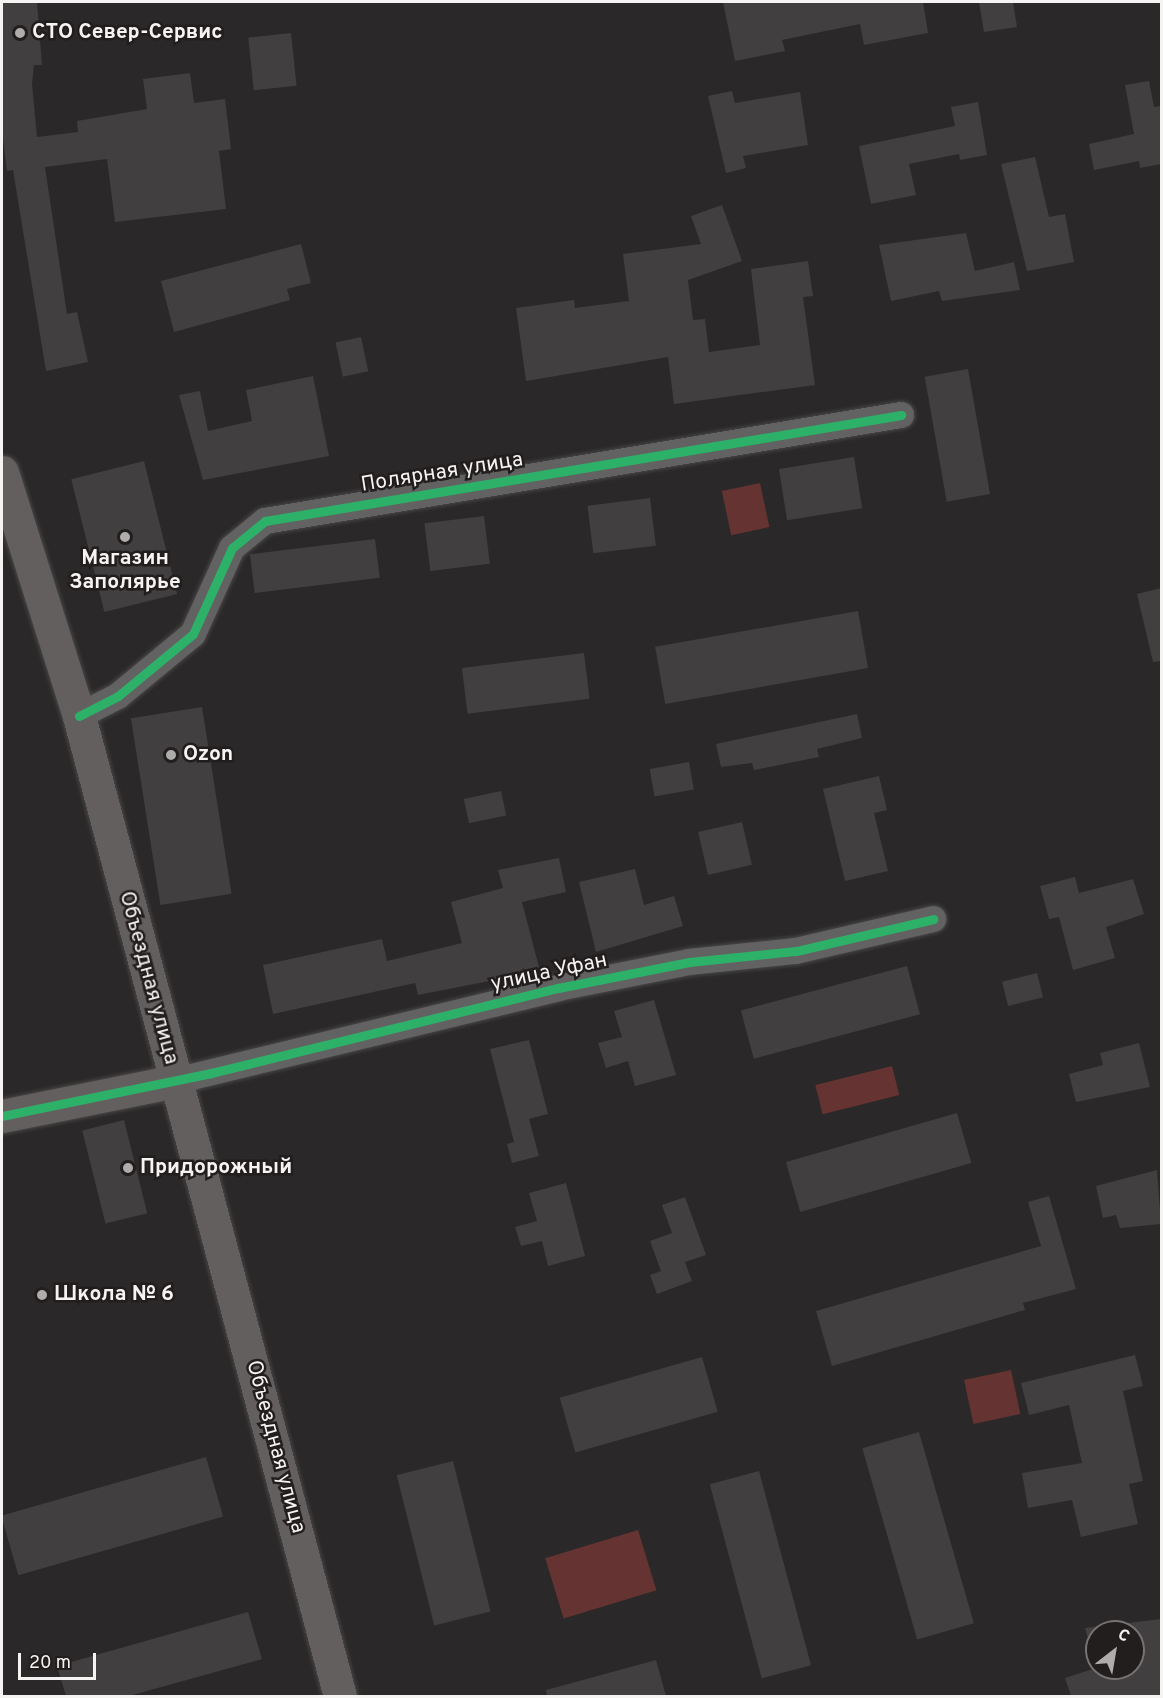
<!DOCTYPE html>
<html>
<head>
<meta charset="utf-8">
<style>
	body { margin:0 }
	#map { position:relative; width:1163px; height:1698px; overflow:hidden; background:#2a2828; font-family:Overpass,sans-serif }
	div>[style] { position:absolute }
	.green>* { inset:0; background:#653432; transform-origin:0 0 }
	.building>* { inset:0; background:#413f3f; transform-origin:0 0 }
	.roads { filter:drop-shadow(0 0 2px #484646) drop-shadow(0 0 2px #484646) }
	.street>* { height:26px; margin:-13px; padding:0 13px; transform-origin:13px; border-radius:13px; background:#636262 }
	.secondary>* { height:33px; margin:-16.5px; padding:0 16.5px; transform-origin:16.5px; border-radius:16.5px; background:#635f5f }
	.cycleway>* { height:9px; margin:-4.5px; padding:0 4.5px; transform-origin:4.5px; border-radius:4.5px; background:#2db169 }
	.dots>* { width:16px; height:16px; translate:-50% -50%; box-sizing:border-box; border:3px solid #221e1d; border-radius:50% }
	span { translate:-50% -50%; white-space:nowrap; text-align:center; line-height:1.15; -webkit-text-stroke:5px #221e1d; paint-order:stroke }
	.poi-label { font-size:21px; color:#f6f3f3; font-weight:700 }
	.left { translate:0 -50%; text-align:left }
	.street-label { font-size:21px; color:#f6f3f3 }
	.frame { position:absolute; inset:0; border:3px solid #f6f3f3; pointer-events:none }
	.north { position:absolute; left:1085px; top:1620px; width:60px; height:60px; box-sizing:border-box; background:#221e1d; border:2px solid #777373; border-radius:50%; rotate:31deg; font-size:16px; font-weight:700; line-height:24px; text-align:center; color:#f6f3f3 }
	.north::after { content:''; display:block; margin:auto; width:21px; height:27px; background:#afacac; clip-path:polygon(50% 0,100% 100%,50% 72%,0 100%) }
	.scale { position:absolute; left:18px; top:1653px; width:78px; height:27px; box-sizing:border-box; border:3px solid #f6f3f3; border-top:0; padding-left:8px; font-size:18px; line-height:21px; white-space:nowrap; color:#f6f3f3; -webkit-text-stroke:4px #221e1d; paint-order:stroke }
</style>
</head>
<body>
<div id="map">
	<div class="green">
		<i style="left:760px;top:483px;width:45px;height:39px;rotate:78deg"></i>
		<i style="left:892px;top:1066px;width:30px;height:79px;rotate:76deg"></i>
		<i style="left:1011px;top:1370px;width:45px;height:48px;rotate:78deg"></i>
		<i style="left:638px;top:1530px;width:63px;height:97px;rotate:73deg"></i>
	</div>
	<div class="building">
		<i style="clip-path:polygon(2px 2px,37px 2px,42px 65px,34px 65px,32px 84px,37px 137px,78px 132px,77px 121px,147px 109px,143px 79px,190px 73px,194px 103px,225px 99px,231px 149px,219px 151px,226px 209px,115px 222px,107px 159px,45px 167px,67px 314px,77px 312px,88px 362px,46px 371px,13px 170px,7px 171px,2px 131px)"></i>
		<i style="clip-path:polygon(723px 2px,923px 2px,928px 33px,864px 45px,860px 24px,782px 40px,785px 51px,735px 61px)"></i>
		<i style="clip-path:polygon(979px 2px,1013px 2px,1017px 27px,984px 32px)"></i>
		<i style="left:291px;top:33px;width:53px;height:43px;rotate:84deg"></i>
		<i style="clip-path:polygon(1149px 81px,1154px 107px,1161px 106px,1161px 164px,1140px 168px,1139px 161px,1094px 170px,1089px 144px,1134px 134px,1125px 85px)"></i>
		<i style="clip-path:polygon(732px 91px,735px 103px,800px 92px,808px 145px,743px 156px,746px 168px,726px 173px,708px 96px)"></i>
		<i style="clip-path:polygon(978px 102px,987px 155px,960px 160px,959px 154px,909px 164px,916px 195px,871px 204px,859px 146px,955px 126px,951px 107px)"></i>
		<i style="clip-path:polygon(1035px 157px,1049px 217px,1065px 214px,1074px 262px,1027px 271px,1001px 164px)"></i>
		<i style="clip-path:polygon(722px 205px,742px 261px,688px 280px,693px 320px,705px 319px,709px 352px,760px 345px,751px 269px,808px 261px,813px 296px,803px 297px,815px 385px,674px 404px,668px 357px,526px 381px,516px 308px,574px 300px,575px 308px,629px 301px,623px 254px,701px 244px,691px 216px)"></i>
		<i style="clip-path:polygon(966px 233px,975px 271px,1014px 262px,1020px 290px,942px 301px,939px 291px,891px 301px,879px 245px)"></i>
		<i style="clip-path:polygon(301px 244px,311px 283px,287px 289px,290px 300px,174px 332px,161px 281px)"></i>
		<i style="left:361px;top:337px;width:35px;height:26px;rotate:78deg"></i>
		<i style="left:968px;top:369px;width:127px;height:44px;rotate:80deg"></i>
		<i style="clip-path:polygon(313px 376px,329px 456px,203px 480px,179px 395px,200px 391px,208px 431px,252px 421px,246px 390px)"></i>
		<i style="left:854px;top:457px;width:52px;height:76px;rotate:81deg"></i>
		<i style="left:144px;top:461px;width:137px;height:75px;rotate:76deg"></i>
		<i style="left:650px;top:498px;width:48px;height:63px;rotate:83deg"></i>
		<i style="left:484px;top:516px;width:48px;height:60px;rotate:83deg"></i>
		<i style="left:375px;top:539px;width:39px;height:126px;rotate:83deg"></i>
		<i style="clip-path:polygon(1161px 588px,1161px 661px,1153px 662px,1137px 594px)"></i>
		<i style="left:858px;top:611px;width:58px;height:206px;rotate:80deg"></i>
		<i style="left:584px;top:653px;width:46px;height:123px;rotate:83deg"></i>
		<i style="left:202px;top:707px;width:189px;height:72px;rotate:81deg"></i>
		<i style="clip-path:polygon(857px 714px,862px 738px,817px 749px,819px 757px,754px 770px,752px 763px,721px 767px,716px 744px)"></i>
		<i style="left:689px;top:762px;width:28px;height:40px;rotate:80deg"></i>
		<i style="clip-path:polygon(879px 776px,887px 810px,874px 813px,888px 871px,845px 881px,823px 789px)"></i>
		<i style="left:501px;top:791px;width:25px;height:38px;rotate:78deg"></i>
		<i style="left:742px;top:822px;width:44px;height:45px;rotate:77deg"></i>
		<i style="clip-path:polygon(559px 858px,566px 892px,522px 902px,540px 971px,418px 995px,415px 983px,273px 1014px,263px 965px,382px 939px,387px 961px,462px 943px,451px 902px,503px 888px,498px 870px)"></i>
		<i style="clip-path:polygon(635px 869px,644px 905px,674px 896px,683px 926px,596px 952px,579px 882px)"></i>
		<i style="clip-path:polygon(1075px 877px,1079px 893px,1133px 879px,1144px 914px,1106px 927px,1115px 958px,1073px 970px,1059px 917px,1049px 919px,1040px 886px)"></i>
		<i style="left:907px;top:966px;width:50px;height:172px;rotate:75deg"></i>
		<i style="left:1037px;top:973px;width:25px;height:36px;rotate:76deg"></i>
		<i style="clip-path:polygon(654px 1000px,676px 1075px,635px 1086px,628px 1061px,606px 1068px,598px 1043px,622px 1037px,614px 1011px)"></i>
		<i style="clip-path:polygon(529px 1040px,548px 1114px,529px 1119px,539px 1156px,512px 1163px,507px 1144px,514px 1142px,490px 1049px)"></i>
		<i style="clip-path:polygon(1139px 1043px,1150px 1087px,1076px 1102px,1069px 1074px,1103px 1065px,1100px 1053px)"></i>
		<i style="left:957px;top:1113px;width:52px;height:178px;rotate:74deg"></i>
		<i style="left:124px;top:1120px;width:96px;height:43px;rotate:76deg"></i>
		<i style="clip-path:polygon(1157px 1170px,1161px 1224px,1120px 1228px,1116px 1215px,1103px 1218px,1096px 1186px)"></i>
		<i style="clip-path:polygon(566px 1183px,585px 1256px,548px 1266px,542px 1241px,521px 1246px,515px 1227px,537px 1221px,529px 1193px)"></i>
		<i style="clip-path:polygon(1049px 1196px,1076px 1289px,1023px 1303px,1025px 1310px,832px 1366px,816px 1311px,1041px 1246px,1028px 1202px)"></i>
		<i style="clip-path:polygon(685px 1197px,706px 1255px,685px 1262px,692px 1281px,657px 1294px,650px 1275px,661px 1271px,650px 1241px,672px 1233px,662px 1205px)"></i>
		<i style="clip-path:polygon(1135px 1355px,1143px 1386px,1123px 1391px,1143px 1481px,1129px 1484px,1138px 1524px,1081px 1537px,1072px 1500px,1028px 1508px,1022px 1473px,1082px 1463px,1069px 1405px,1029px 1415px,1021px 1383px)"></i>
		<i style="left:702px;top:1357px;width:57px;height:148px;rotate:74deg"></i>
		<i style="left:919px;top:1432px;width:199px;height:59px;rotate:74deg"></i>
		<i style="left:206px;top:1457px;width:62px;height:213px;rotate:74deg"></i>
		<i style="left:453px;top:1461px;width:155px;height:58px;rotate:76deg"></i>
		<i style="left:759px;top:1471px;width:201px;height:51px;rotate:75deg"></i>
		<i style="clip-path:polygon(248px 1612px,262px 1659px,129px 1696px,66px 1696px,57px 1666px)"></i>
		<i style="clip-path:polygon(evenodd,1161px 1619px,1161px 1696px,1071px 1696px,1065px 1678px,1096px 1668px,1085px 1628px,1161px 1619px,1097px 1632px,1133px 1632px,1133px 1668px,1097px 1668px,1097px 1632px)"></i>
		<i style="clip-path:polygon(656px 1660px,666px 1696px,547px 1696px,546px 1690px)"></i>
	</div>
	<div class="roads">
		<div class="street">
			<i style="left:79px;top:716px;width:44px;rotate:-27.1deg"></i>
			<i style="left:118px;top:696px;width:97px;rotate:-39.6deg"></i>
			<i style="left:193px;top:634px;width:94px;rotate:-65.6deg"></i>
			<i style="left:232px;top:548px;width:43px;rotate:-39.3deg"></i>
			<i style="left:265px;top:521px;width:645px;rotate:-9.46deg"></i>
			<i style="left:175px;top:1081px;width:394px;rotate:-13.6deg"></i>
			<i style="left:558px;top:988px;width:134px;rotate:-11.2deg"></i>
			<i style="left:689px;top:962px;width:108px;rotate:-5.9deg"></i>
			<i style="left:796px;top:951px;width:141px;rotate:-13.1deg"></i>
		</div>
		<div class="secondary">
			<i style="left:2px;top:472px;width:256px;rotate:72.5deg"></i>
			<i style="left:79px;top:716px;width:1014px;rotate:75.09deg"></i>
			<i style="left:2px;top:1116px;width:177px;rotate:-11.4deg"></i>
		</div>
	</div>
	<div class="cycleway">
		<i style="left:79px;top:716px;width:44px;rotate:-27.1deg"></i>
		<i style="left:118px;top:696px;width:97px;rotate:-39.6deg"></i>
		<i style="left:193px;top:634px;width:94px;rotate:-65.6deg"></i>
		<i style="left:232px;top:548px;width:43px;rotate:-39.3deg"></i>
		<i style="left:265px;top:521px;width:645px;rotate:-9.46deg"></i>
		<i style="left:2px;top:1116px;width:213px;rotate:-11.6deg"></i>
		<i style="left:211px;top:1073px;width:357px;rotate:-13.8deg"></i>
		<i style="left:558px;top:988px;width:134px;rotate:-11.2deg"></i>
		<i style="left:689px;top:962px;width:108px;rotate:-5.9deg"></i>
		<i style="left:796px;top:951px;width:141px;rotate:-13.1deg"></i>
	</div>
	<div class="dots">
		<i style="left:20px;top:33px;background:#afacac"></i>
		<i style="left:125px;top:537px;background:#afacac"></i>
		<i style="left:171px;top:755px;background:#afacac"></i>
		<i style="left:128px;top:1168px;background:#afacac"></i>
		<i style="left:42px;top:1295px;background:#afacac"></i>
	</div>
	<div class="poi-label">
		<span class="left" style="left:32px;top:33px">СТО Север-Сервис</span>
		<span style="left:125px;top:571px">Магазин<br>Заполярье</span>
		<span class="left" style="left:183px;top:755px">Ozon</span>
		<span class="left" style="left:140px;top:1168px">Придорожный</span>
		<span class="left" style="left:54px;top:1295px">Школа № 6</span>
	</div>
	<div class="street-label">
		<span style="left:442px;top:473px;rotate:-9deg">Полярная улица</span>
		<span style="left:549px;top:973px;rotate:-12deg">улица Уфан</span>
		<span style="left:148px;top:978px;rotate:75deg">Объездная улица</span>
		<span style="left:275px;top:1447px;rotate:75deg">Объездная улица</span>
	</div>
	<div class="frame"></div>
	<div class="north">С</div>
	<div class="scale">20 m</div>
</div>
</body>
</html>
